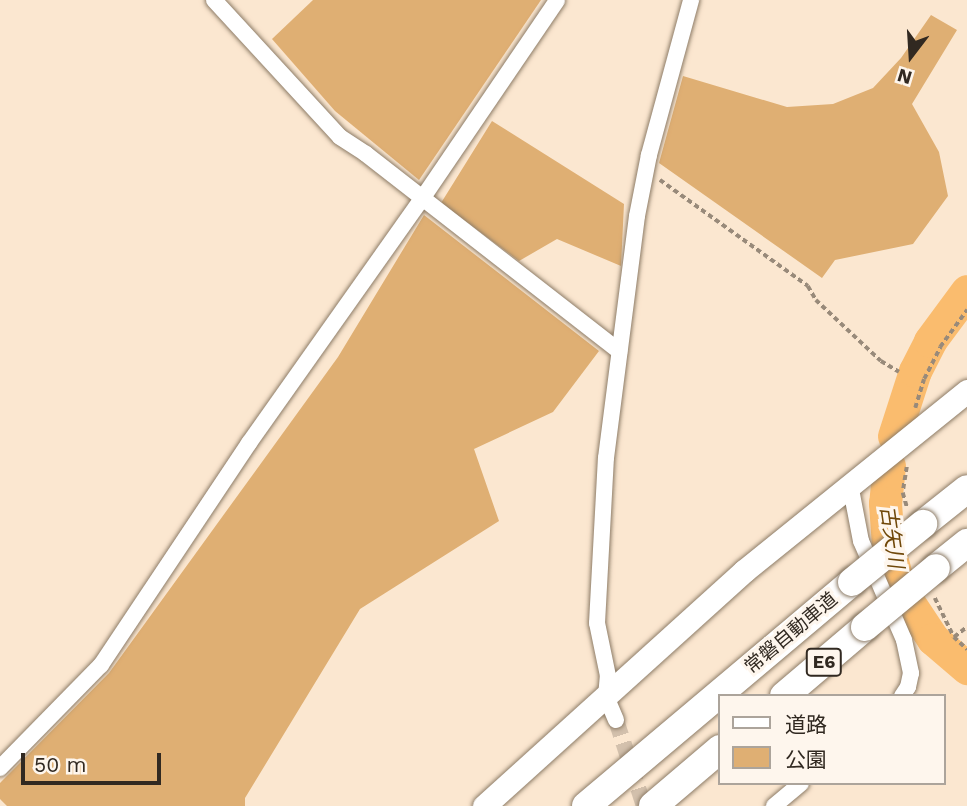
<!DOCTYPE html>
<html>
<head>
<meta charset="utf-8">
<style>
	body { margin:0 }
	#map { position:relative; width:967px; height:806px; overflow:hidden; background:#fbe7d0; font-family:"Work Sans","Noto Sans JP",sans-serif }
	div>[style] { position:absolute }
	.green>* { inset:0; background:#dfaf73 }
	.river>* { height:33px; margin:-16.5px; padding:0 16.5px; transform-origin:16.5px; border-radius:16.5px; background:#fabc6e }
	.street-tunnel>* { height:16px; margin-top:-8px; transform-origin:0; background:repeating-linear-gradient(90deg,#d3c1ad 0 16px,transparent 0 24px) }
	.path>* { height:3.5px; margin-top:-1.75px; transform-origin:0; background:repeating-linear-gradient(90deg,#988a7a 0 5px,transparent 0 8.5px) }
	.roads { filter:drop-shadow(0 0 2px #8d7c67) drop-shadow(0 0 2px #8d7c67) }
	.street>* { height:16px; margin:-8px; padding:0 8px; transform-origin:8px; border-radius:8px; background:#fff }
	.secondary>* { height:23px; margin:-11.5px; padding:0 11.5px; transform-origin:11.5px; border-radius:11.5px; background:#fff }
	.highway>* { height:28px; margin:-14px; padding:0 14px; transform-origin:14px; border-radius:14px; background:#fff }
	.bridges { filter:drop-shadow(0 0 2px #8d7c67) drop-shadow(0 0 2px #8d7c67) }
	.highway-bridge>* { height:28px; margin:-14px; padding:0 14px; transform-origin:14px; border-radius:14px; background:#fff }
	span { translate:-50% -50%; white-space:nowrap; text-align:center; line-height:1.15; -webkit-text-stroke:6px #fef6ed; paint-order:stroke }
	.shield-label span { padding:2px 5px; background:#fef6ed; border:2px solid; border-radius:5px; -webkit-text-stroke-width:0 }
	.shield-label { font-size:18px; color:#312921; font-weight:700 }
	.street-label { font-size:19px; color:#312921 }
	.water-label { font-size:21px; color:#70480a; font-style:italic }
	.legend { position:absolute; left:718px; top:694px; width:228px; height:91px; box-sizing:border-box; background:#fef6ed; border:2px solid #aca49b; margin:0; padding:9px 12px; list-style:none; font-size:21px; color:#312921 }
	.legend li { display:flex; align-items:center; gap:14px; height:35px }
	.legend b { width:35px; border:2px solid #aca49b }
	.north { position:absolute; left:876px; top:21px; width:70px; height:70px; -webkit-text-stroke:5px #fef6ed; paint-order:stroke; rotate:197deg; font-size:19px; font-weight:700; line-height:28px; text-align:center; color:#312921 }
	.north::after { content:''; display:block; margin:auto; width:24px; height:32px; background:#312921; clip-path:polygon(50% 0,100% 100%,50% 72%,0 100%) }
	.scale { position:absolute; left:21px; top:753px; width:140px; height:32px; box-sizing:border-box; border:4px solid #312921; border-top:0; padding-left:9px; font-size:21px; line-height:24px; white-space:nowrap; color:#312921; -webkit-text-stroke:5px #fef6ed; paint-order:stroke }
</style>
</head>
<body>
<div id="map">
	<div class="green">
		<i style="clip-path:polygon(313px 0,541px 0,419px 180px,335px 111px,272px 39px)"></i>
		<i style="clip-path:polygon(931px 15px,957px 30px,912px 104px,939px 152px,948px 196px,913px 244px,835px 260px,822px 278px,659px 163px,683px 76px,787px 107px,833px 104px,873px 88px,901px 58px)"></i>
		<i style="clip-path:polygon(492px 121px,624px 204px,621px 266px,557px 239px,519px 261px,441px 203px)"></i>
		<i style="clip-path:polygon(424px 215px,599px 351px,553px 412px,474px 449px,499px 521px,360px 609px,245px 798px,245px 806px,7px 806px,0 799px,0 783px,109px 673px,338px 357px)"></i>
	</div>
	<div class="river">
		<i style="left:894px;top:436px;width:68px;rotate:-72.1deg"></i>
		<i style="left:915px;top:371px;width:34px;rotate:-63deg"></i>
		<i style="left:930px;top:341px;width:62px;rotate:-53.5deg"></i>
		<i style="left:889px;top:466px;width:37px;rotate:96deg"></i>
		<i style="left:885px;top:503px;width:43px;rotate:86deg"></i>
		<i style="left:888px;top:546px;width:28px;rotate:75deg"></i>
		<i style="left:895px;top:573px;width:30px;rotate:66deg"></i>
		<i style="left:907px;top:600px;width:47px;rotate:56.3deg"></i>
		<i style="left:933px;top:639px;width:45px;rotate:40.5deg"></i>
	</div>
	<div class="street-tunnel">
		<i style="left:616px;top:720px;width:90px;rotate:72deg"></i>
	</div>
	<div class="path">
		<i style="left:660px;top:180px;width:182px;rotate:35.6deg"></i>
		<i style="left:808px;top:286px;width:16px;rotate:60deg"></i>
		<i style="left:816px;top:300px;width:89px;rotate:43.2deg"></i>
		<i style="left:881px;top:361px;width:21px;rotate:31deg"></i>
		<i style="left:915px;top:408px;width:30px;rotate:-73deg"></i>
		<i style="left:924px;top:379px;width:36px;rotate:-63deg"></i>
		<i style="left:940px;top:347px;width:46px;rotate:-53.9deg"></i>
		<i style="left:907px;top:467px;width:26px;rotate:99deg"></i>
		<i style="left:903px;top:493px;width:15px;rotate:74deg"></i>
		<i style="left:935px;top:598px;width:43px;rotate:64deg"></i>
		<i style="left:954px;top:637px;width:18px;rotate:43deg"></i>
		<i style="left:954px;top:637px;width:16px;rotate:-38deg"></i>
	</div>
	<div class="roads">
		<div class="street">
			<i style="left:214px;top:0;width:186px;rotate:47.4deg"></i>
			<i style="left:340px;top:137px;width:31px;rotate:33deg"></i>
			<i style="left:366px;top:154px;width:321px;rotate:37.9deg"></i>
			<i style="left:850px;top:484px;width:58px;rotate:79.1deg"></i>
			<i style="left:861px;top:541px;width:108px;rotate:66.5deg"></i>
			<i style="left:904px;top:640px;width:34px;rotate:78deg"></i>
			<i style="left:911px;top:673px;width:14px;rotate:102deg"></i>
			<i style="left:908px;top:687px;width:11px;rotate:124deg"></i>
			<i style="left:616px;top:720px;width:25px;rotate:-113deg"></i>
			<i style="left:606px;top:697px;width:21px;rotate:-85deg"></i>
			<i style="left:608px;top:676px;width:54px;rotate:-101.7deg"></i>
			<i style="left:597px;top:623px;width:165px;rotate:-86.9deg"></i>
			<i style="left:606px;top:458px;width:244px;rotate:-82.7deg"></i>
			<i style="left:637px;top:216px;width:62px;rotate:-78.9deg"></i>
			<i style="left:649px;top:155px;width:161px;rotate:-74.8deg"></i>
			<i style="left:0;top:768px;width:144px;rotate:-45.6deg"></i>
			<i style="left:101px;top:665px;width:267px;rotate:-56.3deg"></i>
			<i style="left:249px;top:443px;width:299px;rotate:-54.7deg"></i>
			<i style="left:422px;top:199px;width:240px;rotate:-55.8deg"></i>
			<i style="left:774px;top:806px;width:35px;rotate:-40deg"></i>
		</div>
		<div class="secondary">
			<i style="left:484px;top:806px;width:350px;rotate:-42.1deg"></i>
			<i style="left:744px;top:571px;width:287px;rotate:-38.9deg"></i>
		</div>
		<div class="highway">
			<i style="left:923px;top:524px;width:56px;rotate:-38.5deg"></i>
			<i style="left:936px;top:568px;width:40px;rotate:-39deg"></i>
			<i style="left:784px;top:696px;width:106px;rotate:-40.4deg"></i>
			<i style="left:586px;top:806px;width:348px;rotate:-40.1deg"></i>
			<i style="left:653px;top:806px;width:88px;rotate:-40.4deg"></i>
		</div>
	</div>
	<div class="bridges">
		<div class="highway-bridge">
			<i style="left:852px;top:582px;width:92px;rotate:-39.2deg"></i>
			<i style="left:865px;top:627px;width:92px;rotate:-39.7deg"></i>
		</div>
	</div>
	<div class="shield-label">
		<span style="left:824px;top:662px">E6</span>
	</div>
	<div class="street-label">
		<span style="left:791px;top:633px;rotate:-40deg">常磐自動車道</span>
	</div>
	<div class="water-label">
		<span style="left:892px;top:537px;rotate:82deg">古矢川</span>
	</div>
	<ul class="legend">
	<li><b style="height:9px;background:#fff"></b>道路</li>
	<li><b style="height:19px;background:#dfaf73"></b>公園</li>
	</ul>
	<div class="north">N</div>
	<div class="scale">50 m</div>
</div>
</body>
</html>
